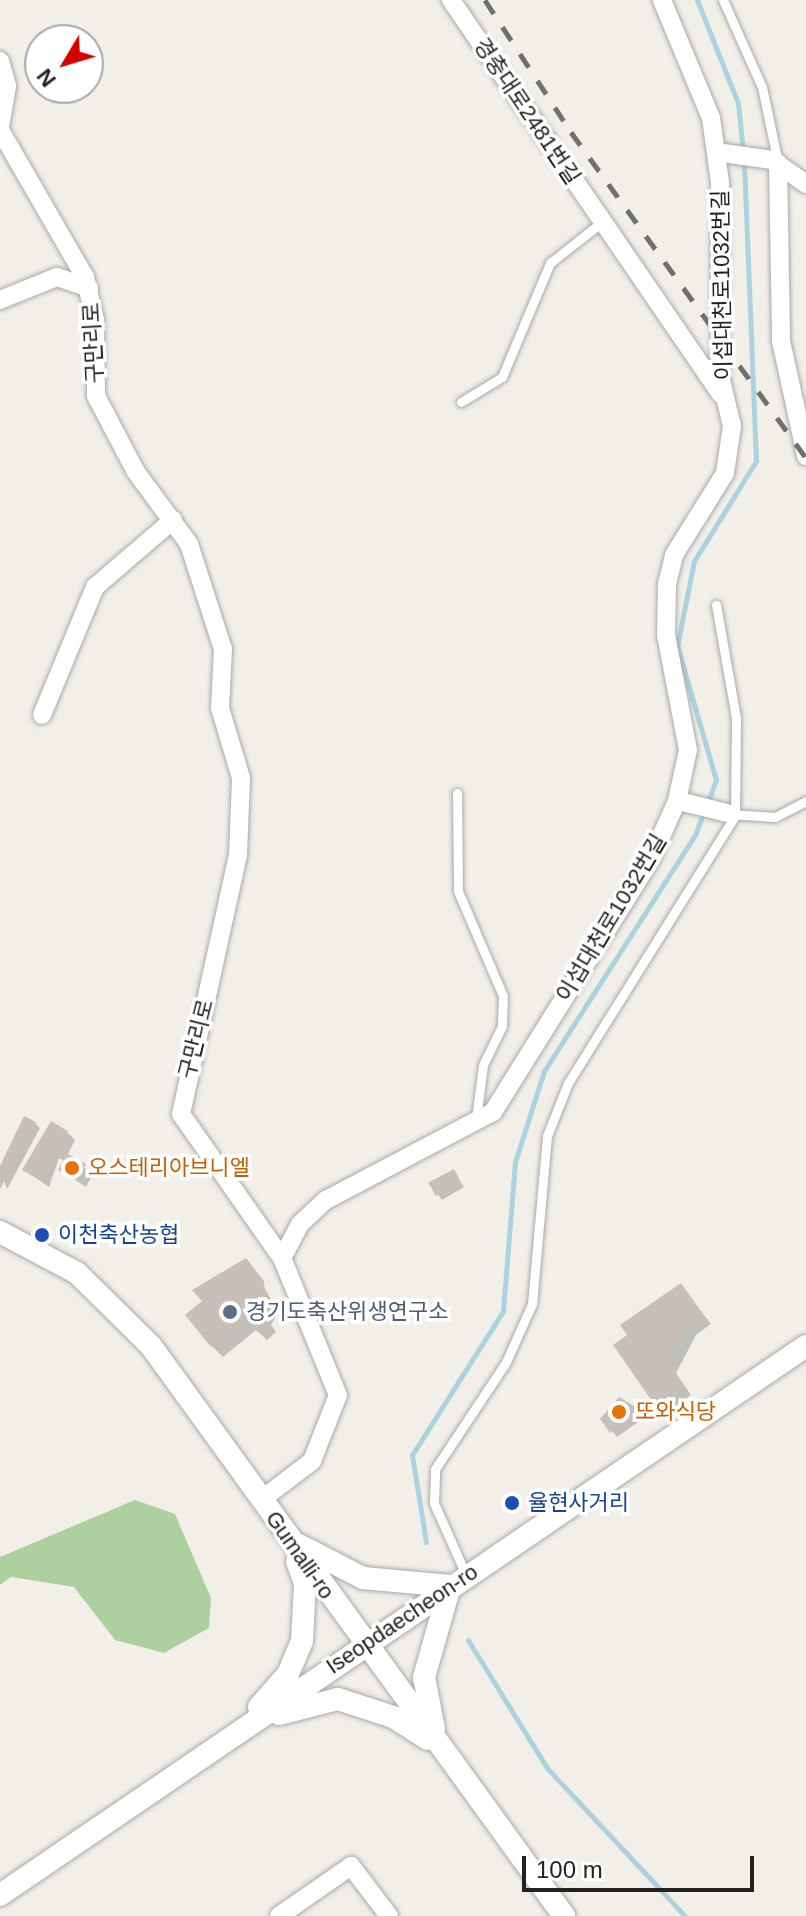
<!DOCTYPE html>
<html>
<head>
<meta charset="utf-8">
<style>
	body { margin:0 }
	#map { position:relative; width:806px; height:1916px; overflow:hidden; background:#f2efe9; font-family:Arial,"Noto Sans KR",sans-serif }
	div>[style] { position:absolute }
	.forest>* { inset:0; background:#add19e }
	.shadow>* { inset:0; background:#0003 }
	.stream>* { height:5px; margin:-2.5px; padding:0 2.5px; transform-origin:2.5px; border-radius:2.5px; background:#aad3df }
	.building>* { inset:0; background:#c7bfb8; transform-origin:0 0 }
	.roads { filter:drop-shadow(0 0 2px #a9a9a9) drop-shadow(0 0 2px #a9a9a9) }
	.service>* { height:9px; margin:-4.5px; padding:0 4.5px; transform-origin:4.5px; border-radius:4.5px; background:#fff }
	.minor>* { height:18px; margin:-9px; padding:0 9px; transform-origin:9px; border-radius:9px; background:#fff }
	.tertiary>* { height:22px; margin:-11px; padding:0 11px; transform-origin:11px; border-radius:11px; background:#fff }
	.rail>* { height:5px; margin-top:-2.5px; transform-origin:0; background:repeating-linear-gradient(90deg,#707070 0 16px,transparent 0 32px) }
	.dots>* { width:22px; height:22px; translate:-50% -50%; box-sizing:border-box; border:4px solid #fff; border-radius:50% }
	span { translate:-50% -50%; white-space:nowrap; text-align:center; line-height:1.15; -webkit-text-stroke:7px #fff; paint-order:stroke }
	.street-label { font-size:22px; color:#222 }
	.food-label { font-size:22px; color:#c56008 }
	.left { translate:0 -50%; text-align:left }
	.transit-label { font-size:22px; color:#164399 }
	.service-label { font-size:22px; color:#4e5e75 }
	.north { position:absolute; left:24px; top:24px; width:80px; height:80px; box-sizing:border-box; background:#fff; border:2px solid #a7a7a7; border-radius:50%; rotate:232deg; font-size:22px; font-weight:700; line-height:32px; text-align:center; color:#222 }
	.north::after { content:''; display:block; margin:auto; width:28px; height:36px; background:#d40000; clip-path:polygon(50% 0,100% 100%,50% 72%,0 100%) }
	.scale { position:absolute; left:522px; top:1856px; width:232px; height:36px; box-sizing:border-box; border:4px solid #222; border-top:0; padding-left:10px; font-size:24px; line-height:28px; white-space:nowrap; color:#222; -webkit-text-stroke:6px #fff; paint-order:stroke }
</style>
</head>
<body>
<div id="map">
	<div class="forest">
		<i style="clip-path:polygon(135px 1500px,175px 1514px,211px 1598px,209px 1628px,164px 1653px,115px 1640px,74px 1587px,11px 1577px,0 1585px,0 1557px)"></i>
	</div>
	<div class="shadow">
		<i style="clip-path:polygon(35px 1123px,40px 1128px,7px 1189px,0 1169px)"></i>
		<i style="clip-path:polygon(67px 1132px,75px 1140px,67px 1156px,93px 1174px,86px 1187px,61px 1170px,65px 1161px,59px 1158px,49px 1187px,25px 1170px)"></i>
		<i style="clip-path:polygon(453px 1172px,464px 1187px,442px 1200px,438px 1195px)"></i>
		<i style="clip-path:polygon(256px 1272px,278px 1313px,271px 1325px,276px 1332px,267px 1340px,256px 1330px,223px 1357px,212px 1346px)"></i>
		<i style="clip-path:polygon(681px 1285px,711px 1324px,696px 1335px,676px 1373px,691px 1395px,666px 1413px,629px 1336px)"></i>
		<i style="clip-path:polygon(619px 1400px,645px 1417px,617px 1437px,603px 1420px)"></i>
	</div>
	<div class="stream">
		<i style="left:697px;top:0;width:111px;rotate:68.3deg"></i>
		<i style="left:738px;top:103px;width:48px;rotate:84.1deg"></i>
		<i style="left:426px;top:1542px;width:88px;rotate:-99.1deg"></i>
		<i style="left:412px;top:1455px;width:170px;rotate:-57.7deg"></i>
		<i style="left:503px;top:1311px;width:149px;rotate:-85.4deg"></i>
		<i style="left:515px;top:1162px;width:96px;rotate:-72.3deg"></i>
		<i style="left:544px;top:1071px;width:280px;rotate:-57.4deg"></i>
		<i style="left:695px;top:835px;width:59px;rotate:-69.1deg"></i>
		<i style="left:716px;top:780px;width:140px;rotate:-106.2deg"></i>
		<i style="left:677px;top:646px;width:87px;rotate:-78.7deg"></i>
		<i style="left:694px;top:561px;width:118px;rotate:-58.2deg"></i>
		<i style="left:756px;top:461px;width:300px;rotate:-92.3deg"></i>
		<i style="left:468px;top:1640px;width:150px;rotate:58.3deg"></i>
		<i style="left:547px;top:1768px;width:202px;rotate:47deg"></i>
	</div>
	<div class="building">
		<i style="clip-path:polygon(24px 1116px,36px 1122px,0 1189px,0 1166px)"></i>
		<i style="clip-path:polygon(51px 1121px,68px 1131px,59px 1149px,86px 1164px,77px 1180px,58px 1170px,64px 1159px,51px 1152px,41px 1181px,22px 1170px)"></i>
		<i style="left:454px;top:1169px;width:15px;height:29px;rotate:62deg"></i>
		<i style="clip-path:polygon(246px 1258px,264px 1281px,267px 1321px,255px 1331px,245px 1319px,211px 1347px,185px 1315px,202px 1301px,192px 1290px)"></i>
		<i style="clip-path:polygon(681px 1283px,702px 1313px,686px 1324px,666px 1361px,682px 1384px,654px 1404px,613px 1345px,627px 1335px,620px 1325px)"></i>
		<i style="clip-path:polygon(619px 1397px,642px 1411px,610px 1433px,600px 1419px)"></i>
	</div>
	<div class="roads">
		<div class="service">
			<i style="left:723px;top:0;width:95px;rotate:65.9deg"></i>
			<i style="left:762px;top:87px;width:78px;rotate:78.1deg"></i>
			<i style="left:461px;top:402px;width:48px;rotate:-31.4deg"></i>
			<i style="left:502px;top:377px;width:124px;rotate:-67.2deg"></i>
			<i style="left:550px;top:263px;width:66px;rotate:-38.3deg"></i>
			<i style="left:457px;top:793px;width:98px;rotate:89.4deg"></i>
			<i style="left:458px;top:891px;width:114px;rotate:66.8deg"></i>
			<i style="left:503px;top:996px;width:30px;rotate:92deg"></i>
			<i style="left:502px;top:1026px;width:43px;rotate:116deg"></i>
			<i style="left:483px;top:1065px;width:54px;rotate:97.4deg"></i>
			<i style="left:730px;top:814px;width:45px;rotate:3.8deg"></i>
			<i style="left:775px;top:817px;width:35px;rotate:-27deg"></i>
			<i style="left:466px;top:1575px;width:79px;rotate:-114deg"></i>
			<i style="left:434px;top:1503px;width:34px;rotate:-88deg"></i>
			<i style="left:435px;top:1469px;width:128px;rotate:-56.4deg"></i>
			<i style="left:506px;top:1362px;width:64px;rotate:-65.9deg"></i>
			<i style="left:532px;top:1304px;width:169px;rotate:-84.9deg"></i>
			<i style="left:547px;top:1136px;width:57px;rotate:-68.4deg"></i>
			<i style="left:568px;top:1083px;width:315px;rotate:-58deg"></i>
			<i style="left:735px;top:816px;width:98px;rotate:-89.4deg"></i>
			<i style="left:736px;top:718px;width:115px;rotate:-100deg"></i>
		</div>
		<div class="minor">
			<i style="left:451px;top:0;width:478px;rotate:55.6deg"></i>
			<i style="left:0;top:61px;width:26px;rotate:74deg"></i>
			<i style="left:7px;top:86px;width:42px;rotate:99.7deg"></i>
			<i style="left:0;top:130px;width:170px;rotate:60deg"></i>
			<i style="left:85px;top:277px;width:44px;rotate:76.9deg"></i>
			<i style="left:95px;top:320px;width:76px;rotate:89.2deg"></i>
			<i style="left:96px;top:396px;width:86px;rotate:62.2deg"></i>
			<i style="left:136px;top:472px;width:89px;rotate:53.6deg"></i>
			<i style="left:189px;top:544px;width:110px;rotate:72.1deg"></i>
			<i style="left:223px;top:649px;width:59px;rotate:92.9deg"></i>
			<i style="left:220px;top:708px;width:73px;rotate:73.3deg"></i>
			<i style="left:241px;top:778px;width:77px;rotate:92.2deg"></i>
			<i style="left:238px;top:855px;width:265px;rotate:102.4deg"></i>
			<i style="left:181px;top:1114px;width:176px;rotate:55deg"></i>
			<i style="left:282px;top:1258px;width:148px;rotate:67.8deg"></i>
			<i style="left:338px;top:1395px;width:71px;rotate:111.5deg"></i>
			<i style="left:312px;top:1461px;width:64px;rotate:142.6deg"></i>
			<i style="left:716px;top:152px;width:57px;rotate:8.1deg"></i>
			<i style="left:772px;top:160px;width:42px;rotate:35.2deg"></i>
			<i style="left:778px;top:163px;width:178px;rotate:89deg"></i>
			<i style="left:781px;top:341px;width:118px;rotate:77.7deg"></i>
			<i style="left:0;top:300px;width:61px;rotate:-22deg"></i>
			<i style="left:57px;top:277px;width:34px;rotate:19deg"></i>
			<i style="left:42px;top:715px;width:139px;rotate:-67.5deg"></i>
			<i style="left:95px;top:587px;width:103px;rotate:-40.7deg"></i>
			<i style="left:683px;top:802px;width:45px;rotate:14deg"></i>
			<i style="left:282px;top:1258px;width:38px;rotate:-62deg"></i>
			<i style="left:300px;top:1224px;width:35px;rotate:-43deg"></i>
			<i style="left:326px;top:1200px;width:189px;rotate:-27.8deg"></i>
			<i style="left:493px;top:1112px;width:298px;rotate:-58deg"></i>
			<i style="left:651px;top:859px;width:64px;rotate:-65.9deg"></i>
			<i style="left:677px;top:801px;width:52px;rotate:-77.8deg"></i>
			<i style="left:688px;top:750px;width:117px;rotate:-100.8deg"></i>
			<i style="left:666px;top:635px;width:51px;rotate:-88.9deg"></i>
			<i style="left:667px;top:584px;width:30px;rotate:-76deg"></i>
			<i style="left:674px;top:555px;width:97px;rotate:-58.1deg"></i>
			<i style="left:725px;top:473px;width:48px;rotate:-81.5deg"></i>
			<i style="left:732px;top:426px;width:51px;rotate:-103.5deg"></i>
			<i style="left:720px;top:376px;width:194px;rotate:-90deg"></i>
			<i style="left:720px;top:182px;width:65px;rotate:-98deg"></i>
			<i style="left:711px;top:118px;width:128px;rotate:-112.6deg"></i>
			<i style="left:279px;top:1916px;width:88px;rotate:-34.8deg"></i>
			<i style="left:351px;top:1866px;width:63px;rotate:52.8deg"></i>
		</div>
		<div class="tertiary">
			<i style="left:0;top:1232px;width:87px;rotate:28deg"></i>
			<i style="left:77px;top:1273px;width:104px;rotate:44.6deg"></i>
			<i style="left:151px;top:1346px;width:704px;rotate:54.07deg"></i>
			<i style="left:299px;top:1545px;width:72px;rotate:27.3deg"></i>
			<i style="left:363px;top:1578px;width:87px;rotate:5.3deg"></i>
			<i style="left:450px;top:1586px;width:95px;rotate:105.9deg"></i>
			<i style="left:424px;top:1677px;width:53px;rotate:79.1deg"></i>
			<i style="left:259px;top:1707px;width:44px;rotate:-48.7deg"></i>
			<i style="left:288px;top:1674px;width:36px;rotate:-67deg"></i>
			<i style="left:302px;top:1641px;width:58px;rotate:-87deg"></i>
			<i style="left:305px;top:1583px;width:23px;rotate:-110deg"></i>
			<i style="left:279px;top:1714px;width:61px;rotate:-14.3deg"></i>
			<i style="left:338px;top:1699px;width:58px;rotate:18.1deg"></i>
			<i style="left:393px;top:1717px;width:41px;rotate:32.2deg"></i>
			<i style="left:0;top:1895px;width:975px;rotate:-34.26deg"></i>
		</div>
	</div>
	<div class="rail">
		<i style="left:485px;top:0;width:158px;rotate:56.9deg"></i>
		<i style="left:571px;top:132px;width:402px;rotate:54.2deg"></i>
	</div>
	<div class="dots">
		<i style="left:72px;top:1168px;background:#e8710a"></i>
		<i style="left:42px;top:1235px;background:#1a4fb4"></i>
		<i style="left:230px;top:1312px;background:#5c6f8a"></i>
		<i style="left:619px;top:1412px;background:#e8710a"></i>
		<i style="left:512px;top:1503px;background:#1a4fb4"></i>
	</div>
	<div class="street-label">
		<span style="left:527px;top:111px;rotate:56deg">경충대로2481번길</span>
		<span style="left:722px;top:285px;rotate:-91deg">이섭대천로1032번길</span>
		<span style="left:93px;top:343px;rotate:-93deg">구만리로</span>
		<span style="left:611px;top:918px;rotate:-59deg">이섭대천로1032번길</span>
		<span style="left:196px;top:1039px;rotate:-76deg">구만리로</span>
		<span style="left:300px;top:1555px;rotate:55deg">Gumalli-ro</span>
		<span style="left:402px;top:1619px;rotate:-34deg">Iseopdaecheon-ro</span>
	</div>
	<div class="food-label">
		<span class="left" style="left:88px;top:1168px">오스테리아브니엘</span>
		<span class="left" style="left:635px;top:1412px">또와식당</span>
	</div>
	<div class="transit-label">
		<span class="left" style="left:58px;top:1235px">이천축산농협</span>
		<span class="left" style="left:528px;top:1503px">율현사거리</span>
	</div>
	<div class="service-label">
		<span class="left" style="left:246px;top:1312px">경기도축산위생연구소</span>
	</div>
	<div class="north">N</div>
	<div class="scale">100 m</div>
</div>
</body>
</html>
